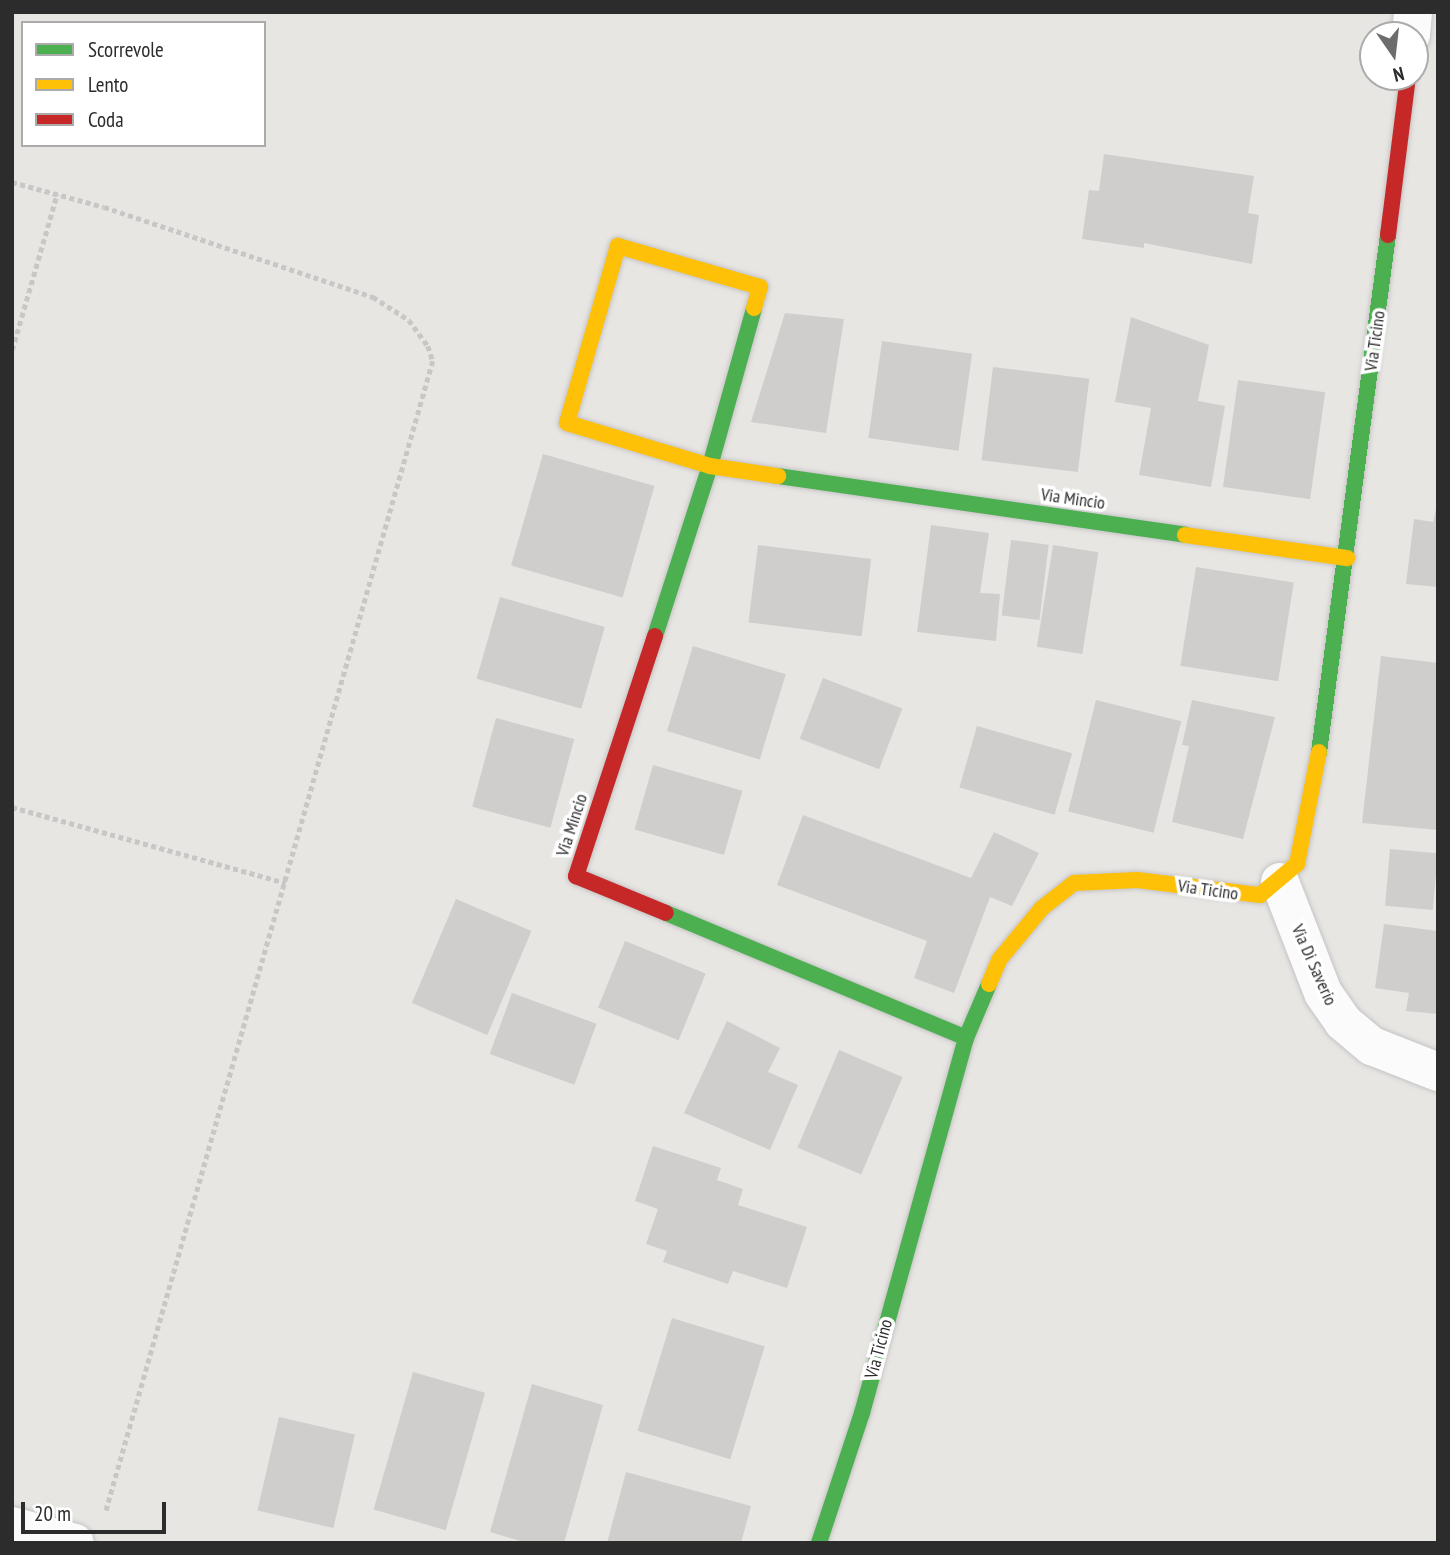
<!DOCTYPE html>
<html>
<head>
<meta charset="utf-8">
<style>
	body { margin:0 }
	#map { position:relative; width:1450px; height:1555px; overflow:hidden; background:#e8e6e3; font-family:"PT Sans Narrow",sans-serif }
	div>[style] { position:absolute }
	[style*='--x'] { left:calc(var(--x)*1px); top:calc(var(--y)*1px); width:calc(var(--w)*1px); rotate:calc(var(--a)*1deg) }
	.building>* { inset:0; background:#d0cecc; transform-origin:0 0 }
	.path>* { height:4.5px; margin-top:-2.25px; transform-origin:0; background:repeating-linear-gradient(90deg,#c7c7c6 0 5px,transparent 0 8.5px) }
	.roads { filter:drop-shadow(0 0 2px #c5c4c5) drop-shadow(0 0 2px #c5c4c5) }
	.street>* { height:38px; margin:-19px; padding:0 19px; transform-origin:19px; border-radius:19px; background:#fcfbfb }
	.fast>* { height:16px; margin:-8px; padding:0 8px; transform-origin:8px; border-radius:8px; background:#4caf50 }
	.slow>* { height:16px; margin:-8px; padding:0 8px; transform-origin:8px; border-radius:8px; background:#ffc107 }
	.jam>* { height:16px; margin:-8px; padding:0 8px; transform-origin:8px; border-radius:8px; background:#c62828 }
	span { translate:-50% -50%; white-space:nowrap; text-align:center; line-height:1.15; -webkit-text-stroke:7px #fff; paint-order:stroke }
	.street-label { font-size:18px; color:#2c2c2c }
	.frame { position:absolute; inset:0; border:14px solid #2c2c2c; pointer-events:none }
	.legend { position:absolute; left:21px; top:21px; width:245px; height:126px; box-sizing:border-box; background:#fff; border:2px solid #ababab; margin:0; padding:9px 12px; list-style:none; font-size:21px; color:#2c2c2c }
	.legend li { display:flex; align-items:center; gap:14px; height:35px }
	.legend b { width:35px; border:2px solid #ababab }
	.north { position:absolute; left:1359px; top:21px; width:70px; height:70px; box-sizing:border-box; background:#fff; border:2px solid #ababab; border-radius:50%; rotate:166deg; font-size:19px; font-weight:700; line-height:28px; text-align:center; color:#2c2c2c }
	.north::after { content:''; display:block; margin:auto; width:24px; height:32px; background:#6e6d6c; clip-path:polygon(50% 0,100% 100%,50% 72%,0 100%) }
	.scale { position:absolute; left:21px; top:1502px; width:145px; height:32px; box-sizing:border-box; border:4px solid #2c2c2c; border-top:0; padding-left:9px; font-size:21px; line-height:24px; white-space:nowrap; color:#2c2c2c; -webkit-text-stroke:5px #fff; paint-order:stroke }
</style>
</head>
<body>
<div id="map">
	<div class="building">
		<i style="clip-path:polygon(1104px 154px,1254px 176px,1248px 213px,1259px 215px,1252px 264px,1144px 243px,1144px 248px,1082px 239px,1089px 190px,1099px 191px)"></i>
		<i style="clip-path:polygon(785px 313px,844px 319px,826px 433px,751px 422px)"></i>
		<i style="clip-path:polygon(1131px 317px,1209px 345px,1198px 401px,1225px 406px,1211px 487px,1139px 475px,1151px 408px,1115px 402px)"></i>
		<i style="left:882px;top:341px;width:91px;height:98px;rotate:8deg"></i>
		<i style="left:993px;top:367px;width:97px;height:94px;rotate:7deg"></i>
		<i style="left:1238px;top:380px;width:88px;height:108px;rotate:8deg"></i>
		<i style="left:543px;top:454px;width:116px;height:116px;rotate:16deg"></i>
		<i style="clip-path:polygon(1438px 500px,1438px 587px,1406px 584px,1414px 519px,1433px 522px)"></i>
		<i style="clip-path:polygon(931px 525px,989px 533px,980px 593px,1000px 594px,996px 641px,917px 632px)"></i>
		<i style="left:1011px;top:540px;width:38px;height:76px;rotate:7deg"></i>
		<i style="left:758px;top:545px;width:114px;height:78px;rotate:7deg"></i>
		<i style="left:1053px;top:545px;width:46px;height:103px;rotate:9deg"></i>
		<i style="left:1196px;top:567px;width:99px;height:100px;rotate:9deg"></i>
		<i style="left:500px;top:597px;width:109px;height:85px;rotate:16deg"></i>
		<i style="left:693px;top:646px;width:97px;height:89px;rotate:17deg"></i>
		<i style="clip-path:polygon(1381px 656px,1438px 663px,1438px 830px,1362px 823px)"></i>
		<i style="left:823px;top:678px;width:85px;height:65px;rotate:21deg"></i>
		<i style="left:1096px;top:700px;width:88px;height:115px;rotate:14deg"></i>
		<i style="clip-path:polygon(1192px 700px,1275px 717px,1243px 839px,1172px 822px,1189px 746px,1182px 745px)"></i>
		<i style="left:496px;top:718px;width:81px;height:92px;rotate:15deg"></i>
		<i style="left:977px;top:726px;width:99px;height:64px;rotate:16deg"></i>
		<i style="left:653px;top:765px;width:93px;height:67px;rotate:16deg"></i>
		<i style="clip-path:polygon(803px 815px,971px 878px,994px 832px,1039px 853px,1012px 906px,990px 897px,954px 993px,914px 978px,927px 941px,777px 885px)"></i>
		<i style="left:1390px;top:849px;width:48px;height:57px;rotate:5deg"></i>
		<i style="left:456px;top:899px;width:82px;height:113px;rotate:23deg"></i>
		<i style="clip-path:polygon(1384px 924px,1438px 931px,1438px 1014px,1406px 1011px,1409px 993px,1375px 988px)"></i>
		<i style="left:625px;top:941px;width:87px;height:72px;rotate:22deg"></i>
		<i style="left:512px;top:993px;width:90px;height:65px;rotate:20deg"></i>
		<i style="clip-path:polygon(727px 1021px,780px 1048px,768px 1072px,798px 1085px,770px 1150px,684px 1113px)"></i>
		<i style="left:839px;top:1050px;width:69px;height:106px;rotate:23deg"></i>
		<i style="clip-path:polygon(653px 1146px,721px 1168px,717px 1180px,743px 1189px,738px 1205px,807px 1227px,787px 1288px,733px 1271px,728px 1284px,663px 1262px,667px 1251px,646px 1244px,658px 1209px,635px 1201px)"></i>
		<i style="left:672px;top:1318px;width:97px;height:118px;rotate:17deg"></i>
		<i style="left:413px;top:1372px;width:75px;height:143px;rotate:16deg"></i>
		<i style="clip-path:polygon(532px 1384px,603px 1405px,564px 1543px,527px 1543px,490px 1532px)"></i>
		<i style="left:279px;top:1417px;width:78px;height:96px;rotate:13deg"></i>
		<i style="clip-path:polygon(626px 1472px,751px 1506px,741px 1543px,607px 1543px)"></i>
	</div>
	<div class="path">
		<i style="--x:12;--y:182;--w:95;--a:15.2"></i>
		<i style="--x:104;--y:207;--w:284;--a:18.5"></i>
		<i style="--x:373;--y:297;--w:43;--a:32.6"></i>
		<i style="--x:409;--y:320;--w:32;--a:54"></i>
		<i style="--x:428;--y:346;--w:16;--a:72"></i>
		<i style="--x:433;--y:361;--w:1196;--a:105.87"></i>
		<i style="--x:12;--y:350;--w:162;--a:-73.9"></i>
		<i style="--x:12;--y:807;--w:284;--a:15.5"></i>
	</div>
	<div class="roads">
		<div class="street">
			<i style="--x:1411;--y:35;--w:23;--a:-85"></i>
			<i style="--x:1280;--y:882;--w:119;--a:68.8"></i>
			<i style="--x:1323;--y:993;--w:35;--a:55"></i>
			<i style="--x:1343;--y:1022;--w:38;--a:40"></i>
			<i style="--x:1372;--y:1046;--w:71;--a:21.5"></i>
			<i style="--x:12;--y:1526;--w:65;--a:15.1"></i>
		</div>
		<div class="fast">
			<i style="--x:778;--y:476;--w:411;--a:8.2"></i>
			<i style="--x:655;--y:636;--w:179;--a:-72.1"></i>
			<i style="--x:710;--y:466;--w:164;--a:-74.4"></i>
			<i style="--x:1319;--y:752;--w:522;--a:-82.4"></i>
			<i style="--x:666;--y:913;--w:325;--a:22.6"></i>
			<i style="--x:819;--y:1543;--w:137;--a:-71.7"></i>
			<i style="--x:862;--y:1413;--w:389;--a:-74.5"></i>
			<i style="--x:966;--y:1038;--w:59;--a:-66.9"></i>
		</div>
		<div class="slow">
			<i style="--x:754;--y:308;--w:22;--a:-74"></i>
			<i style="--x:760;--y:287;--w:148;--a:-163.9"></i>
			<i style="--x:618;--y:246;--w:184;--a:106.1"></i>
			<i style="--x:567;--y:423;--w:149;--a:16.7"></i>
			<i style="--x:710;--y:466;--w:69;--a:8.4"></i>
			<i style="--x:1185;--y:535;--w:164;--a:8.1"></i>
			<i style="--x:989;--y:984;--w:26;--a:-67"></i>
			<i style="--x:999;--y:960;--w:67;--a:-50.4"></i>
			<i style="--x:1042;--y:908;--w:41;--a:-38"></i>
			<i style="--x:1074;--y:883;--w:63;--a:-2.7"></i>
			<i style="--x:1137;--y:880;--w:124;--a:7"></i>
			<i style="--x:1260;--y:895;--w:48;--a:-40"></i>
			<i style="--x:1297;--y:864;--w:114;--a:-78.9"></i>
		</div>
		<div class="jam">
			<i style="--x:1388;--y:235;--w:159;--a:-82.8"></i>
			<i style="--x:655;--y:636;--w:253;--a:108.2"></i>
			<i style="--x:576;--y:876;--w:97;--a:22.3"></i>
		</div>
	</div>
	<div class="street-label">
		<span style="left:1375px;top:341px;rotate:-82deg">Via Ticino</span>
		<span style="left:1073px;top:499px;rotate:8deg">Via Mincio</span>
		<span style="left:572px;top:825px;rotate:-72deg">Via Mincio</span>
		<span style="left:1208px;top:890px;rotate:8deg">Via Ticino</span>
		<span style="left:1314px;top:965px;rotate:66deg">Via Di Saverio</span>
		<span style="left:879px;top:1349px;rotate:-75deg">Via Ticino</span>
	</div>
	<div class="frame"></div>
	<ul class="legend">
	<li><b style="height:9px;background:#4caf50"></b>Scorrevole</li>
	<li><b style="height:9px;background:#ffc107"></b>Lento</li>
	<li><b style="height:9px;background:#c62828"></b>Coda</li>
	</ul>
	<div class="north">N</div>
	<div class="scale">20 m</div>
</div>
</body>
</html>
